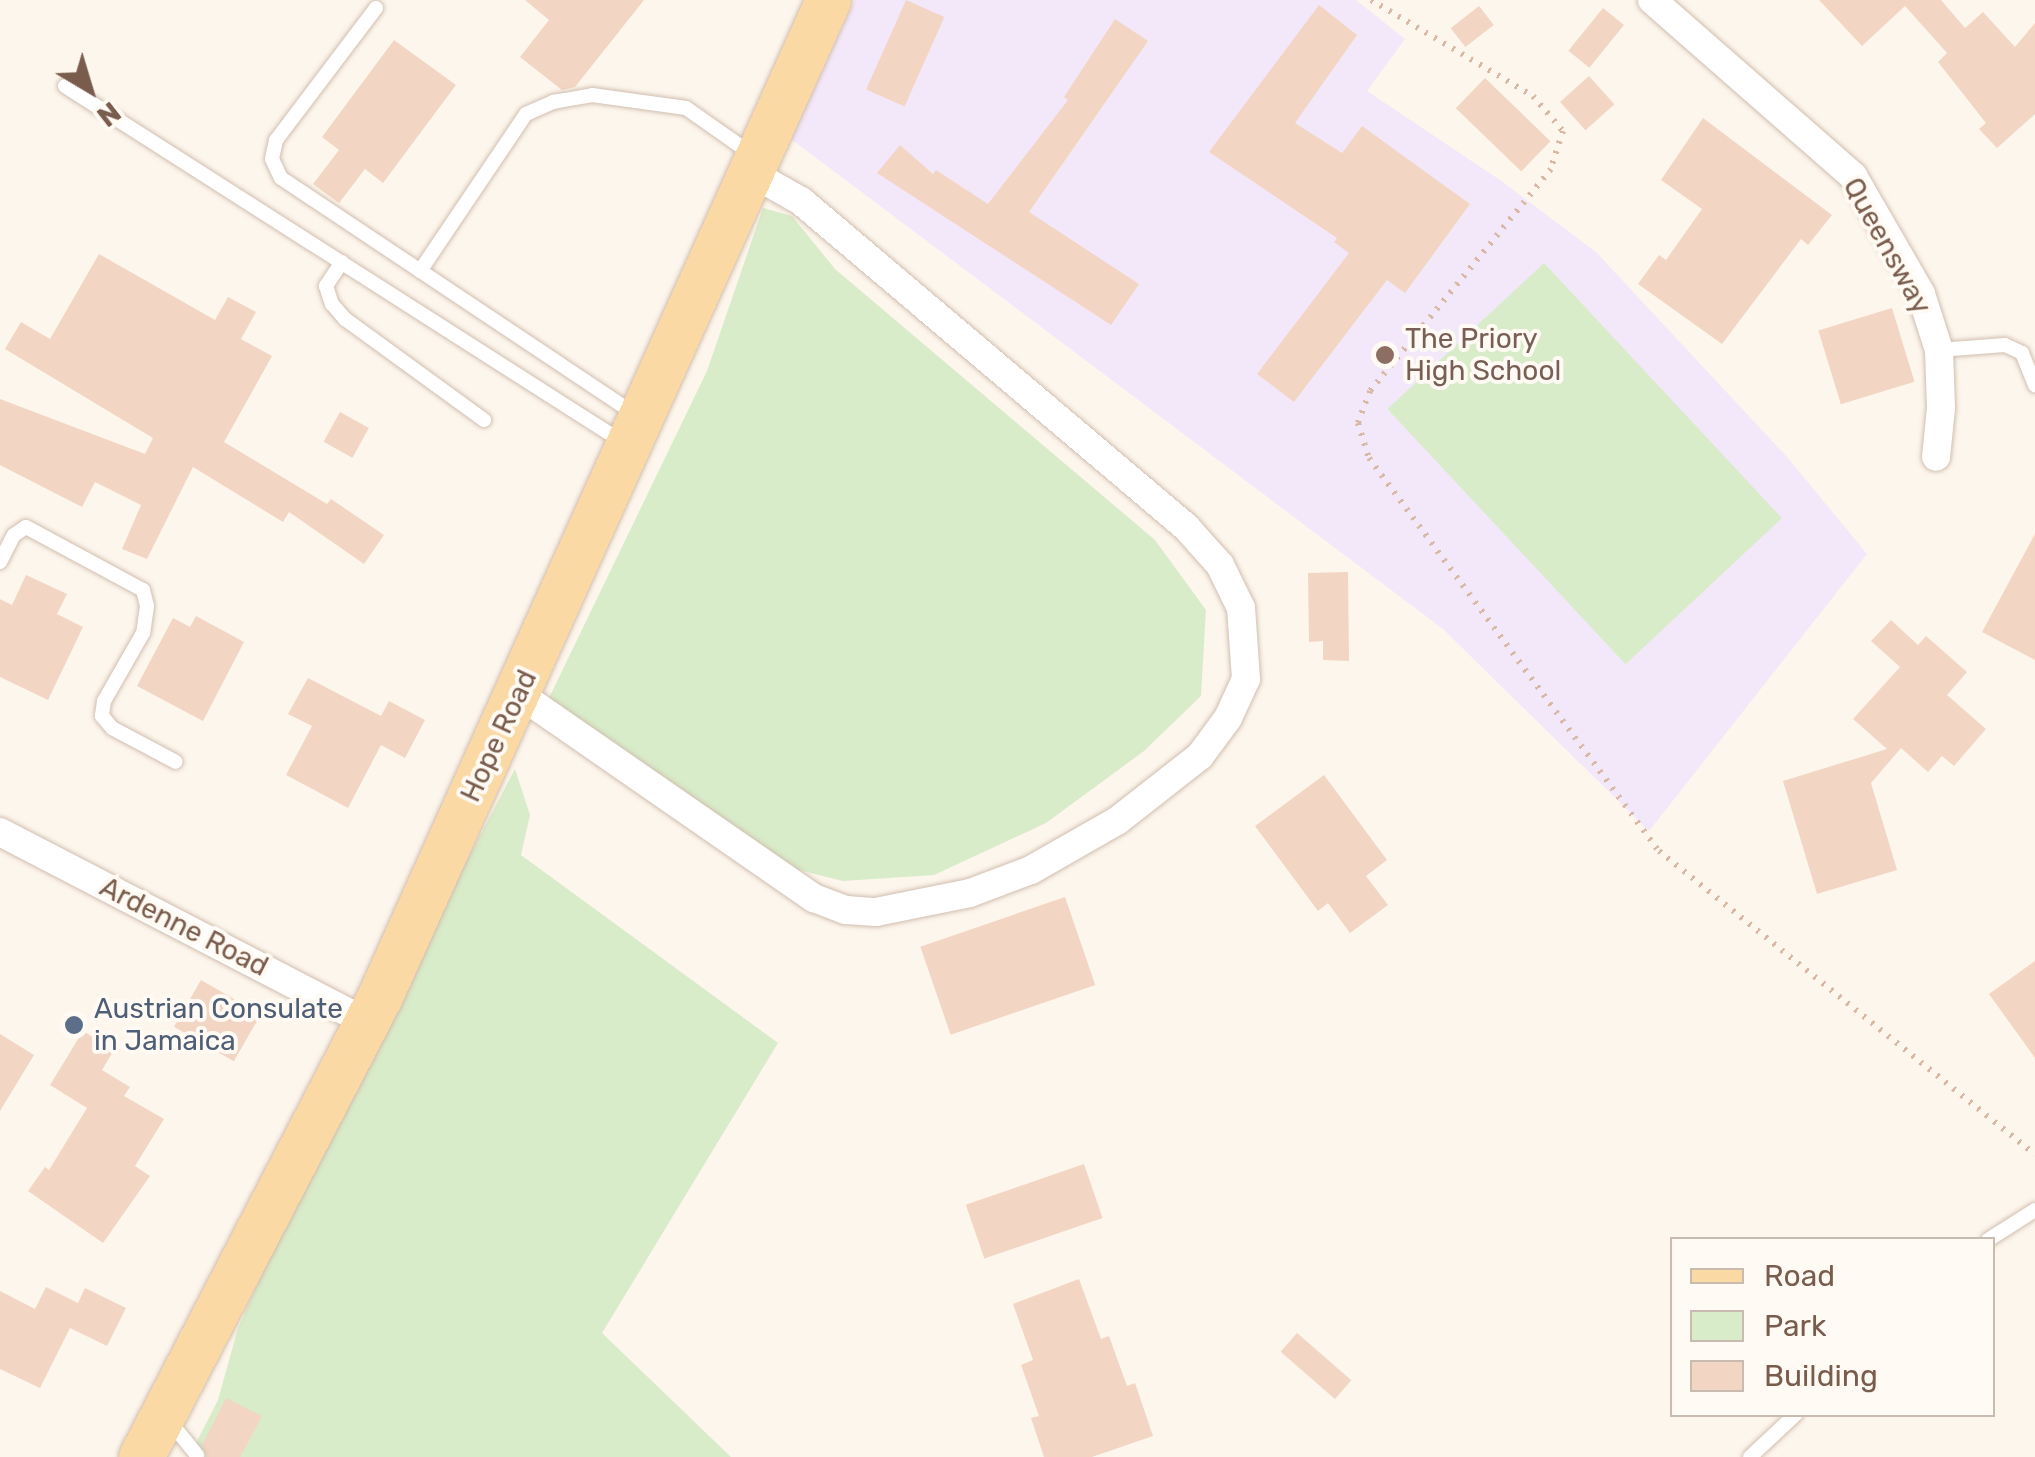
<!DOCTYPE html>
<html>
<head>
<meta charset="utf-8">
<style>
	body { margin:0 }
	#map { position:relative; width:2035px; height:1457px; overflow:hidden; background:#fdf6ec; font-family:Rubik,sans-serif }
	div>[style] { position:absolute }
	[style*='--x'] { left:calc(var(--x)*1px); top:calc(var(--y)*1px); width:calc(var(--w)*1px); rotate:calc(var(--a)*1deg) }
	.education>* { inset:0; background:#f3e8fa }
	.green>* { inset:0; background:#d8ecc9; transform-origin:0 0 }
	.building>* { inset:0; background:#f3d5c3; transform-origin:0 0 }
	.path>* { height:6px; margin-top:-3px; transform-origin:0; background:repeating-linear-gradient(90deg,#d9b8a5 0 2.5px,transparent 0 10.5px) }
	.roads { filter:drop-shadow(0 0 2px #d1beb0) drop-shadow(0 0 2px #d1beb0) }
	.lane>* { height:14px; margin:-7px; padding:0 7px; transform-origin:7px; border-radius:7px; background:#fff }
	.street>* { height:28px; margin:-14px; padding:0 14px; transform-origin:14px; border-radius:14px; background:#fff }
	.primary>* { height:45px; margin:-22.5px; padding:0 22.5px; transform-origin:22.5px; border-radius:22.5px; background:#fbd9a5 }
	.dots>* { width:28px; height:28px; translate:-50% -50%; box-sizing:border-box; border:5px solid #fffaf3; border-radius:50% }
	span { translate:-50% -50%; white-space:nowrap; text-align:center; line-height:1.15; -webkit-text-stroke:8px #fffaf3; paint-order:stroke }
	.street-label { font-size:28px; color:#7a5c4d }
	.education-label { font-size:28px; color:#785e54 }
	.left { translate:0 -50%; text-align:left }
	.service-label { font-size:28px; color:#4e5e75 }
	.legend { position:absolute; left:1670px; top:1237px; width:325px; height:180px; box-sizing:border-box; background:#fffaf3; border:2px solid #cabbb1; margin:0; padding:12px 18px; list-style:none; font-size:30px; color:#7a5c4d }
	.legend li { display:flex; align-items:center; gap:20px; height:50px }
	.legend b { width:50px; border:2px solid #cabbb1 }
	.north { position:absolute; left:40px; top:40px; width:100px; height:100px; -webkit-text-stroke:8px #fffaf3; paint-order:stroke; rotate:142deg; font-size:28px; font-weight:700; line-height:40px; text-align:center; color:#7a5c4d }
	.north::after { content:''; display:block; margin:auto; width:35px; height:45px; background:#7a5c4d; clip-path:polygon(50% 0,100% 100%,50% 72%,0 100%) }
</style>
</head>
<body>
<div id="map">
	<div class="education">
		<i style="clip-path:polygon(855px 0,1356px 0,1405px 39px,1367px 91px,1500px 180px,1596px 252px,1788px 458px,1867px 554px,1649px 831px,1443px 629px,791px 139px)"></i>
	</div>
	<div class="green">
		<i style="clip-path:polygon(763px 208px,792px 216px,835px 269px,1155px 540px,1206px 610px,1201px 696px,1144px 751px,1046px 823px,934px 875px,843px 881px,787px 867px,548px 700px,707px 371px)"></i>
		<i style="left:1544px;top:263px;width:349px;height:214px;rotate:47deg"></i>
		<i style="clip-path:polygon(515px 769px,530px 815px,521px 855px,778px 1043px,602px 1333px,731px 1457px,189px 1457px,218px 1400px,238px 1328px,327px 1126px)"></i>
	</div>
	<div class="building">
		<i style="clip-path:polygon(525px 0,644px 0,575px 87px,562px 90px,520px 57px,549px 20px)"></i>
		<i style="left:906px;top:0;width:42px;height:98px;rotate:24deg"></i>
		<i style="clip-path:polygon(1819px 0,1941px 0,1965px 28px,1983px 12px,2015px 47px,2035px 23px,2035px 114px,1997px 148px,1979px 129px,1986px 123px,1938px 62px,1947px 53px,1905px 6px,1862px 46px)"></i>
		<i style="clip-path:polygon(1319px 5px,1357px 35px,1295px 123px,1342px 153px,1362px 126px,1470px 204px,1405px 293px,1387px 280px,1294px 402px,1257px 374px,1349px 253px,1334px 242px,1337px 238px,1209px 152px)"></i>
		<i style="left:1479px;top:6px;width:24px;height:36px;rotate:52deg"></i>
		<i style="left:1603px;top:8px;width:27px;height:55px;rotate:39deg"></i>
		<i style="clip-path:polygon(1115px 19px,1148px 41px,1029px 212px,1139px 284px,1111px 325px,877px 173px,900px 145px,933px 174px,936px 170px,988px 204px,1068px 100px,1064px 97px)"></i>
		<i style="clip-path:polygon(394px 40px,456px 85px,383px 183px,365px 169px,339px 203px,313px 184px,339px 150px,322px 137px)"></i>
		<i style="left:1589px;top:76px;width:38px;height:39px;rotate:48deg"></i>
		<i style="left:1485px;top:78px;width:91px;height:42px;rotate:44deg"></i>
		<i style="clip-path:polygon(1703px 118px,1832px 215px,1808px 245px,1801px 239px,1722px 344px,1638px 284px,1659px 255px,1666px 260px,1702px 209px,1661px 180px)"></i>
		<i style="clip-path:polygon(99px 254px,215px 320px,228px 297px,256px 312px,241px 339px,272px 356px,224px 442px,327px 504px,331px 499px,384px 535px,364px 564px,289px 512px,283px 522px,193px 467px,147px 559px,122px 549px,141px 505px,95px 482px,82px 507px,0 465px,0 399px,145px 454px,153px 438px,5px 349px,21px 322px,50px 339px)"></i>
		<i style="left:1892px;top:308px;width:77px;height:77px;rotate:73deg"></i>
		<i style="left:340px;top:412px;width:33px;height:34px;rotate:29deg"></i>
		<i style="clip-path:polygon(2035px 534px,2035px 660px,1982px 632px)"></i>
		<i style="clip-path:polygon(1348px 572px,1349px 661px,1323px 660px,1323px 641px,1309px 642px,1308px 573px)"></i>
		<i style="clip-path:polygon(26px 575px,67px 594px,57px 614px,83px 627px,48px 700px,0 677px,0 599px,12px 605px)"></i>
		<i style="clip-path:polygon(196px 616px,244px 642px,203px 721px,137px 686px,173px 618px,190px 627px)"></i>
		<i style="clip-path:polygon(1891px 620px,1918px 645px,1926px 636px,1967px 672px,1947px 695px,1986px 729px,1954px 766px,1942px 756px,1928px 772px,1901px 748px,1871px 783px,1897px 870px,1817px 894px,1783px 781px,1887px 749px,1853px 719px,1900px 667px,1871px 641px)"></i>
		<i style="clip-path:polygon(308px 678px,381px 716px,389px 701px,425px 720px,405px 758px,381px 745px,348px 808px,286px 775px,312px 726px,288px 714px)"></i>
		<i style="clip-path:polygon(1324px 775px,1387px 860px,1366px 876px,1388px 905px,1350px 933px,1328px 903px,1318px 911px,1255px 826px)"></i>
		<i style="left:1065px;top:897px;width:93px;height:153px;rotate:71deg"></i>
		<i style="clip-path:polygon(2035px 961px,2035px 1058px,1989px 994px)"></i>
		<i style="left:201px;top:980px;width:69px;height:54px;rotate:30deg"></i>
		<i style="clip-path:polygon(83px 1031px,114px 1050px,102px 1070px,130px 1087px,124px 1096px,164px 1119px,135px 1166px,150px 1176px,103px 1243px,28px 1191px,45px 1167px,49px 1170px,87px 1108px,50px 1085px)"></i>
		<i style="clip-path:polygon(0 1034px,34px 1055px,0 1111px)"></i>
		<i style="left:1084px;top:1164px;width:57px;height:125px;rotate:71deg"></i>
		<i style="clip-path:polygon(1079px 1279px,1101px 1339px,1109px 1336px,1127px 1386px,1135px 1383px,1153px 1436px,1092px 1457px,1044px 1457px,1031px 1418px,1039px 1416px,1021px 1365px,1033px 1360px,1013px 1304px)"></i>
		<i style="clip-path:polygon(46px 1287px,78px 1303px,85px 1288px,126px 1308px,107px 1346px,70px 1328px,40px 1388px,0 1369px,0 1291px,35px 1309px)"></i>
		<i style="left:1297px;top:1333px;width:72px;height:25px;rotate:41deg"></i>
		<i style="clip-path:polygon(226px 1398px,262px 1416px,240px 1457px,207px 1457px,202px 1445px)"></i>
	</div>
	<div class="path">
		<i style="--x:1371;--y:0;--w:188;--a:30.7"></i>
		<i style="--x:1533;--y:96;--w:46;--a:49.4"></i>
		<i style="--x:1563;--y:131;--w:40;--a:108"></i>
		<i style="--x:1551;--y:169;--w:286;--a:129.2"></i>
		<i style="--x:1370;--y:391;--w:34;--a:111"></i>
		<i style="--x:1358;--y:423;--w:37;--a:73"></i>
		<i style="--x:1369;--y:458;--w:488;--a:53.6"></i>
		<i style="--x:1659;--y:851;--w:483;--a:38.9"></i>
	</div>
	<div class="roads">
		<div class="lane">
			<i style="--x:376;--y:8;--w:166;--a:127.1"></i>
			<i style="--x:276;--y:140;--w:19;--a:102"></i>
			<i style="--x:272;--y:159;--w:21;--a:65"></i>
			<i style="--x:281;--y:178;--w:423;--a:33.7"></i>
			<i style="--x:65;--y:86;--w:660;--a:32.56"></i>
			<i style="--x:342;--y:262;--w:29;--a:124"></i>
			<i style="--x:326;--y:286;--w:19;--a:72"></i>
			<i style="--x:332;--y:304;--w:20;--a:49"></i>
			<i style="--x:345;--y:319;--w:172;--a:36"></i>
			<i style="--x:420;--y:271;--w:189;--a:-56"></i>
			<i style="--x:526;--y:114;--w:30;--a:-24"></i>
			<i style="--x:553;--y:102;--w:40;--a:-10"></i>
			<i style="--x:592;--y:95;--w:95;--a:7.9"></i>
			<i style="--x:686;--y:108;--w:78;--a:35.1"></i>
			<i style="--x:1939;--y:350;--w:66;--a:-4.3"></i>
			<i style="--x:2005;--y:345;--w:19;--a:25"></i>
			<i style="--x:2022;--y:353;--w:35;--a:68"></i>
			<i style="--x:0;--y:562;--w:30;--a:-63"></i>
			<i style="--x:14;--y:535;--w:14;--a:-34"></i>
			<i style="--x:26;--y:527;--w:133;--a:28.3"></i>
			<i style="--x:143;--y:590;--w:16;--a:76"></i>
			<i style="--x:147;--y:606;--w:27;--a:98"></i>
			<i style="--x:143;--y:633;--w:78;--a:119.8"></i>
			<i style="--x:104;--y:701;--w:15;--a:98"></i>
			<i style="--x:102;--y:716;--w:16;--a:50"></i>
			<i style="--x:112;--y:728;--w:72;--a:28"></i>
			<i style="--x:1988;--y:1240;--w:56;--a:-32.6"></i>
			<i style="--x:167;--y:1418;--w:48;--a:51"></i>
			<i style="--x:1750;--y:1457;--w:63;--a:-43.1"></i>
		</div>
		<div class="street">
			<i style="--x:1652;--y:0;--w:267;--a:41.2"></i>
			<i style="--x:1853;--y:176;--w:136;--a:60"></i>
			<i style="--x:1921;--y:294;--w:59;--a:72.2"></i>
			<i style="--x:1939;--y:350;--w:58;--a:88"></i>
			<i style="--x:1941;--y:408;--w:49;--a:95.8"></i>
			<i style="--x:519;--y:694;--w:359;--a:34.7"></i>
			<i style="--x:814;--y:898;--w:34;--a:21"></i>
			<i style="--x:846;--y:910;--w:30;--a:4"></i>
			<i style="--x:876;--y:912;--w:96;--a:-11.4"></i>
			<i style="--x:970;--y:893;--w:65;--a:-20.7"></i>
			<i style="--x:1031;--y:870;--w:99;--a:-29.7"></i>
			<i style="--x:1117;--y:821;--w:105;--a:-38.1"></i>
			<i style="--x:1200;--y:756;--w:47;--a:-53.6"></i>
			<i style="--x:1228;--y:718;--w:43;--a:-65.2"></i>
			<i style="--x:1246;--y:679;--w:71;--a:-94"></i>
			<i style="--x:1241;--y:608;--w:48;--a:-116"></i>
			<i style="--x:1220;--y:565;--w:51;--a:-131.8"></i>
			<i style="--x:1186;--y:527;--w:504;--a:-139.74"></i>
			<i style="--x:801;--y:201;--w:55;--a:-150.6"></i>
			<i style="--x:0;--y:832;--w:413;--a:27.4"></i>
		</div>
		<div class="primary">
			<i style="--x:141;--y:1457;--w:519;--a:-62.6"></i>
			<i style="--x:380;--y:996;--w:1092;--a:-65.78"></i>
		</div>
	</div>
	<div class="dots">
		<i style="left:1385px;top:355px;background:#8d6e63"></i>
		<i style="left:74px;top:1025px;background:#5c6f8a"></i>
	</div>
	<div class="street-label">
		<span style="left:1887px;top:246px;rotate:61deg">Queensway</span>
		<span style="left:499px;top:736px;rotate:-65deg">Hope Road</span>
		<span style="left:184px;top:927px;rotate:27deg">Ardenne Road</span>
	</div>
	<div class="education-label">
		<span class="left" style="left:1405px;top:355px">The Priory<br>High School</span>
	</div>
	<div class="service-label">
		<span class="left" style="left:94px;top:1025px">Austrian Consulate<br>in Jamaica</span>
	</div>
	<ul class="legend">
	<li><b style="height:12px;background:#fbd9a5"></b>Road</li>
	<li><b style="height:28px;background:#d8ecc9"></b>Park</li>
	<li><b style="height:28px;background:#f3d5c3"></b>Building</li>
	</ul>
	<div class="north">N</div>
</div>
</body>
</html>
